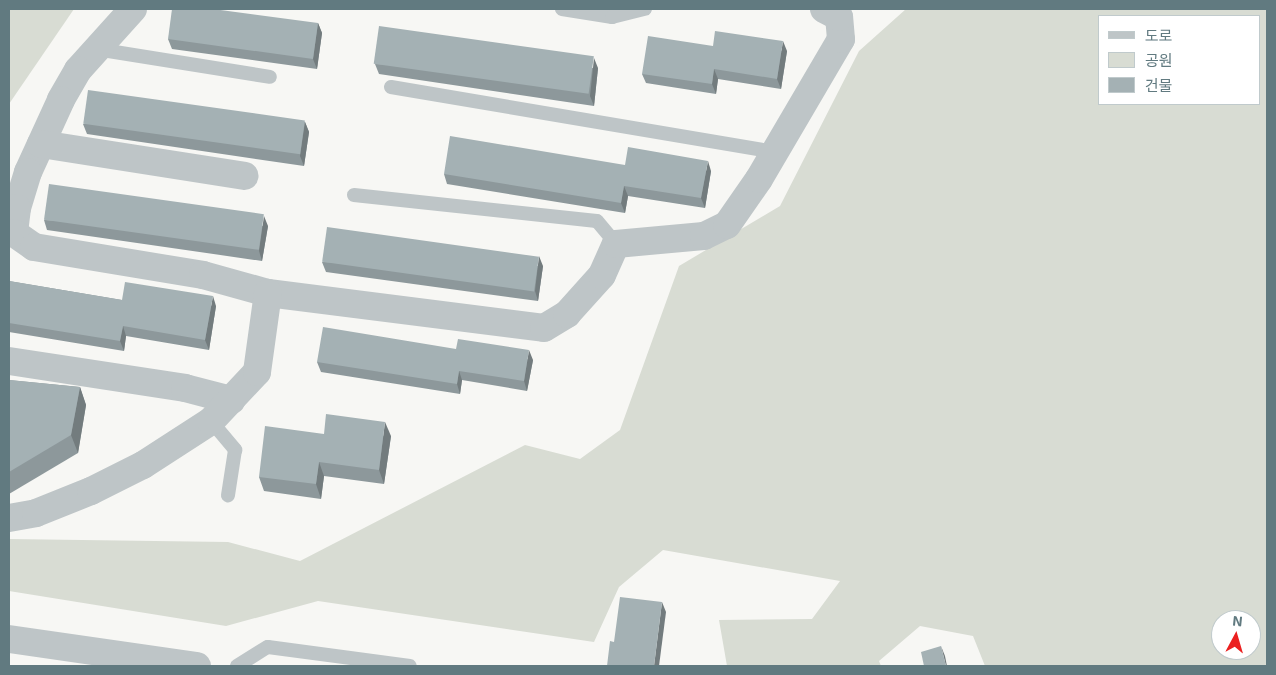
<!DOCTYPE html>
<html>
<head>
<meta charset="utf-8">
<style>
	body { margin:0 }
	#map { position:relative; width:1276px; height:675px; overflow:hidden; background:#f7f7f4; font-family:"Exo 2","Noto Sans KR",sans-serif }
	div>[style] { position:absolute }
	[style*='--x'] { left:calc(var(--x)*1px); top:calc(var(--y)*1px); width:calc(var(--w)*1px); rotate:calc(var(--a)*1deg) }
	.green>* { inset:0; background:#d8dcd3 }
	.service>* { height:14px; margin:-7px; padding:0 7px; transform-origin:7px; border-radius:7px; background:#bec5c7 }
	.minor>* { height:28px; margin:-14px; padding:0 14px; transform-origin:14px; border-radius:14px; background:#bec5c7 }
	.tertiary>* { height:28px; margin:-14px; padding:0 14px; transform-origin:14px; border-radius:14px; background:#bec5c7 }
	.wall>* { inset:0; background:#8d989b }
	.shaded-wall>* { inset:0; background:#737c7e }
	.building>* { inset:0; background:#a4b1b4; transform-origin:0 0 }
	span { translate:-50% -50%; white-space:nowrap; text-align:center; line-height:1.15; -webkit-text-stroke:5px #fff; paint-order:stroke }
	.frame { position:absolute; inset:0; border:10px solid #617a80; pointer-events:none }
	.legend { position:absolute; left:1098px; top:15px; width:162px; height:90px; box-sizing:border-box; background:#fff; border:1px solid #c0cacc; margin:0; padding:6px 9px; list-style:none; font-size:15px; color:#617a80 }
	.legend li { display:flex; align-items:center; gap:10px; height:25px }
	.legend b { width:25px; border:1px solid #c0cacc }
	.north { position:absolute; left:1211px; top:610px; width:50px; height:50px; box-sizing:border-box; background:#fff; border:1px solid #c0cacc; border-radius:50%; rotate:6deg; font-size:14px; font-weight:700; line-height:20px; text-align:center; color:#617a80 }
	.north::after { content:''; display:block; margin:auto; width:18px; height:22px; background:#eb2020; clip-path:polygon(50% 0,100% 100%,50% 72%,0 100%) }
</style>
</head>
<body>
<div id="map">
	<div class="green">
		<i style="clip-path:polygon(9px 9px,74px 9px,9px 104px)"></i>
		<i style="clip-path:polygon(evenodd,906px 9px,1267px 9px,1267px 666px,985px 666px,973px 636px,920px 626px,879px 661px,881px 666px,727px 666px,719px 620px,812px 619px,840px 581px,663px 550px,619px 587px,594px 642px,318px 601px,226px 626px,9px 591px,9px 539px,228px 542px,300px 561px,525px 445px,580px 459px,620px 430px,679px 266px,780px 206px,859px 51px,906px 9px,1100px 16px,1260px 16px,1260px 104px,1100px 104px,1100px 16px,906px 9px,1221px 620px,1251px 620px,1251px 650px,1221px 650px,1221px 620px)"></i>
	</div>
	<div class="service">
		<i style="--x:562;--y:9;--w:51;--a:9.1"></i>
		<i style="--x:612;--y:17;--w:34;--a:-14"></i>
		<i style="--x:96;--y:49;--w:176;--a:9.1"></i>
		<i style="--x:391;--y:87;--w:389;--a:9.6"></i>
		<i style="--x:354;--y:195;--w:244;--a:6.1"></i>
		<i style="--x:597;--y:221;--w:30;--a:50"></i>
		<i style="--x:211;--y:421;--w:38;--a:50"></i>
		<i style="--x:235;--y:450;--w:46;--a:98.8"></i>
		<i style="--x:237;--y:666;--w:36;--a:-32"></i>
		<i style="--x:268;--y:647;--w:143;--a:7.6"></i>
	</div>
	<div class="minor">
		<i style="--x:133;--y:9;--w:82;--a:132"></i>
		<i style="--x:78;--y:70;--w:34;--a:120"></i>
		<i style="--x:61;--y:100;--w:79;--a:114.6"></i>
		<i style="--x:28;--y:172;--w:38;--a:107"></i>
		<i style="--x:17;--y:208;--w:25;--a:97"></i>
		<i style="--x:14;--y:233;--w:24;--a:35"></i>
		<i style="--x:34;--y:247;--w:171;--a:9.4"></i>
		<i style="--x:203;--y:275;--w:67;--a:15.5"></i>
		<i style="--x:268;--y:293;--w:278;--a:7.2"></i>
		<i style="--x:544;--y:328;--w:27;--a:-31"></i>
		<i style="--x:567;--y:314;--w:52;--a:-48.1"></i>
		<i style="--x:602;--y:275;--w:34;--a:-66"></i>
		<i style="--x:616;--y:244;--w:88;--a:-5.2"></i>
		<i style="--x:704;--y:236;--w:25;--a:-26"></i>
		<i style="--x:727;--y:225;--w:56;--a:-55.2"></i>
		<i style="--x:759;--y:179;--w:162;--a:-59.6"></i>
		<i style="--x:841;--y:39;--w:22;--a:-95"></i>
		<i style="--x:839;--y:17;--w:17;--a:-152"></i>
		<i style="--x:41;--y:144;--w:206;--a:8.9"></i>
		<i style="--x:9;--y:361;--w:178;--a:8.7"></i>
		<i style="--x:185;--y:388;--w:48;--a:14.6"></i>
		<i style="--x:9;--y:518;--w:27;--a:-10"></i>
		<i style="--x:36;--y:513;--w:59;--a:-21.8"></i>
		<i style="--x:91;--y:491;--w:58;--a:-26.6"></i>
		<i style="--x:143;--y:465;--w:81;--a:-32.9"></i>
		<i style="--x:211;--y:421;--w:67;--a:-46.8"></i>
		<i style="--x:257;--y:372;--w:80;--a:-82.1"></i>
	</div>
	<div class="tertiary">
		<i style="--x:9;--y:639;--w:190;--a:8.2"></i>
	</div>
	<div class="wall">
		<i style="clip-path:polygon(318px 23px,322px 33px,317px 69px,172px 49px,168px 39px)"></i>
		<i style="clip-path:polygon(713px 46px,787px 51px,781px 89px,718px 79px,716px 94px,646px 83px,642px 74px)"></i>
		<i style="clip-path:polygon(375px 64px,598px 68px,594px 106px,379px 74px)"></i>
		<i style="clip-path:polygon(305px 122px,309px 132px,304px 166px,87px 134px,83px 124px)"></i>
		<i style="clip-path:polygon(625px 165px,711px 171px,705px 208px,628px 196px,625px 213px,447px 184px,444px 174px)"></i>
		<i style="clip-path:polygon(44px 220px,268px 226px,262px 261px,47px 230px)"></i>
		<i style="clip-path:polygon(322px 262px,543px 266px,538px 301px,326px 272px)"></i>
		<i style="clip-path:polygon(9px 281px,122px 300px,216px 306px,209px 350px,126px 336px,124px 351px,9px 332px)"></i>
		<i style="clip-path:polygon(456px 349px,533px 360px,527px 391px,462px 380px,460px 394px,321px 372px,317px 362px)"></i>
		<i style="clip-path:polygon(9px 380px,80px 387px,86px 405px,78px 453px,9px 494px)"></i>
		<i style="clip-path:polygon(324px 434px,391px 436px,384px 484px,324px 476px,321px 499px,264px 491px,259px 477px)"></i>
	</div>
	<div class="shaded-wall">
		<i style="clip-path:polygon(318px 23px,322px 33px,317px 69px,313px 59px)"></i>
		<i style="clip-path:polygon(783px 41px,787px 51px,781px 89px,777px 79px)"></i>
		<i style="clip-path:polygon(594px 58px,598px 68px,594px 106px,590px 96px)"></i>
		<i style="clip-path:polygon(714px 69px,718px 79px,716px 94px,712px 84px)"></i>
		<i style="clip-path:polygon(305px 122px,309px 132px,304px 166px,300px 156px)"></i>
		<i style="clip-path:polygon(708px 161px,711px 171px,705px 208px,701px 198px)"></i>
		<i style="clip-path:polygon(624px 186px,628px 196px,625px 213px,621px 203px)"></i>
		<i style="clip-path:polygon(264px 216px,268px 226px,262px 261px,259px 251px)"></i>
		<i style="clip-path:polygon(539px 256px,543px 266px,538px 301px,535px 291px)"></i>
		<i style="clip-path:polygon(213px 296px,216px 306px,209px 350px,205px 340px)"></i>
		<i style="clip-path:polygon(123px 326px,126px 336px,124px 351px,120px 341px)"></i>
		<i style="clip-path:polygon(529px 350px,533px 360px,527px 391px,524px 381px)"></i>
		<i style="clip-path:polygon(459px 371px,462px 380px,460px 394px,457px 384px)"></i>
		<i style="clip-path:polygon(80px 387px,86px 405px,78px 453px,71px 435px)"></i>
		<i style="clip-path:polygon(385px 422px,391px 436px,384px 484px,379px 470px)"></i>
		<i style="clip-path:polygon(319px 462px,324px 476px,321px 499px,316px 484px)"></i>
		<i style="clip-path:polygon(662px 602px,666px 612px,659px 666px,654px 666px)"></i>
		<i style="clip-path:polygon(941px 646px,945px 656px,947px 666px,946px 666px)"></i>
	</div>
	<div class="building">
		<i style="clip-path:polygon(172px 9px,213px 9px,318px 23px,313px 59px,168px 39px)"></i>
		<i style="left:379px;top:26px;width:217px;height:38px;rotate:8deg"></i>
		<i style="clip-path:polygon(715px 31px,783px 41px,777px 79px,714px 69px,712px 84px,642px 74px,648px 36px,713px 46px)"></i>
		<i style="left:88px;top:90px;width:219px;height:34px;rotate:8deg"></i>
		<i style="clip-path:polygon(450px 136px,625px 165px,628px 147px,708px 161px,701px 198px,624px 186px,621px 203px,444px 174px)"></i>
		<i style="left:49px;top:184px;width:217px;height:36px;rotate:8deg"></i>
		<i style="left:327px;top:227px;width:214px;height:35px;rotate:8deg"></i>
		<i style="clip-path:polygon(9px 281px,122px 300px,125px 282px,213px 296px,205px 340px,123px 326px,120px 341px,9px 323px)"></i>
		<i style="clip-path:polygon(323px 327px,456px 349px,458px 339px,529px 350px,524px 381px,459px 371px,457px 384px,317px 362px)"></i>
		<i style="clip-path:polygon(9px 380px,80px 387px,71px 435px,9px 472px)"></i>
		<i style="clip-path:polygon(326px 414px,385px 422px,379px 470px,319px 462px,316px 484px,259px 477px,265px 426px,324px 434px)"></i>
		<i style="clip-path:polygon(620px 597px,662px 602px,654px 666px,607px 666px,610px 641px,614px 642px)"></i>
		<i style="clip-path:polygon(941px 646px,946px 666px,924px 666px,921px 652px)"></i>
	</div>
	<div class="frame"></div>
	<ul class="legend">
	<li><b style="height:6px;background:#bec5c7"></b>도로</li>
	<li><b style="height:14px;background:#d8dcd3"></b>공원</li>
	<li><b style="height:14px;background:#a4b1b4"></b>건물</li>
	</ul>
	<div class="north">N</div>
</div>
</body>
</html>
